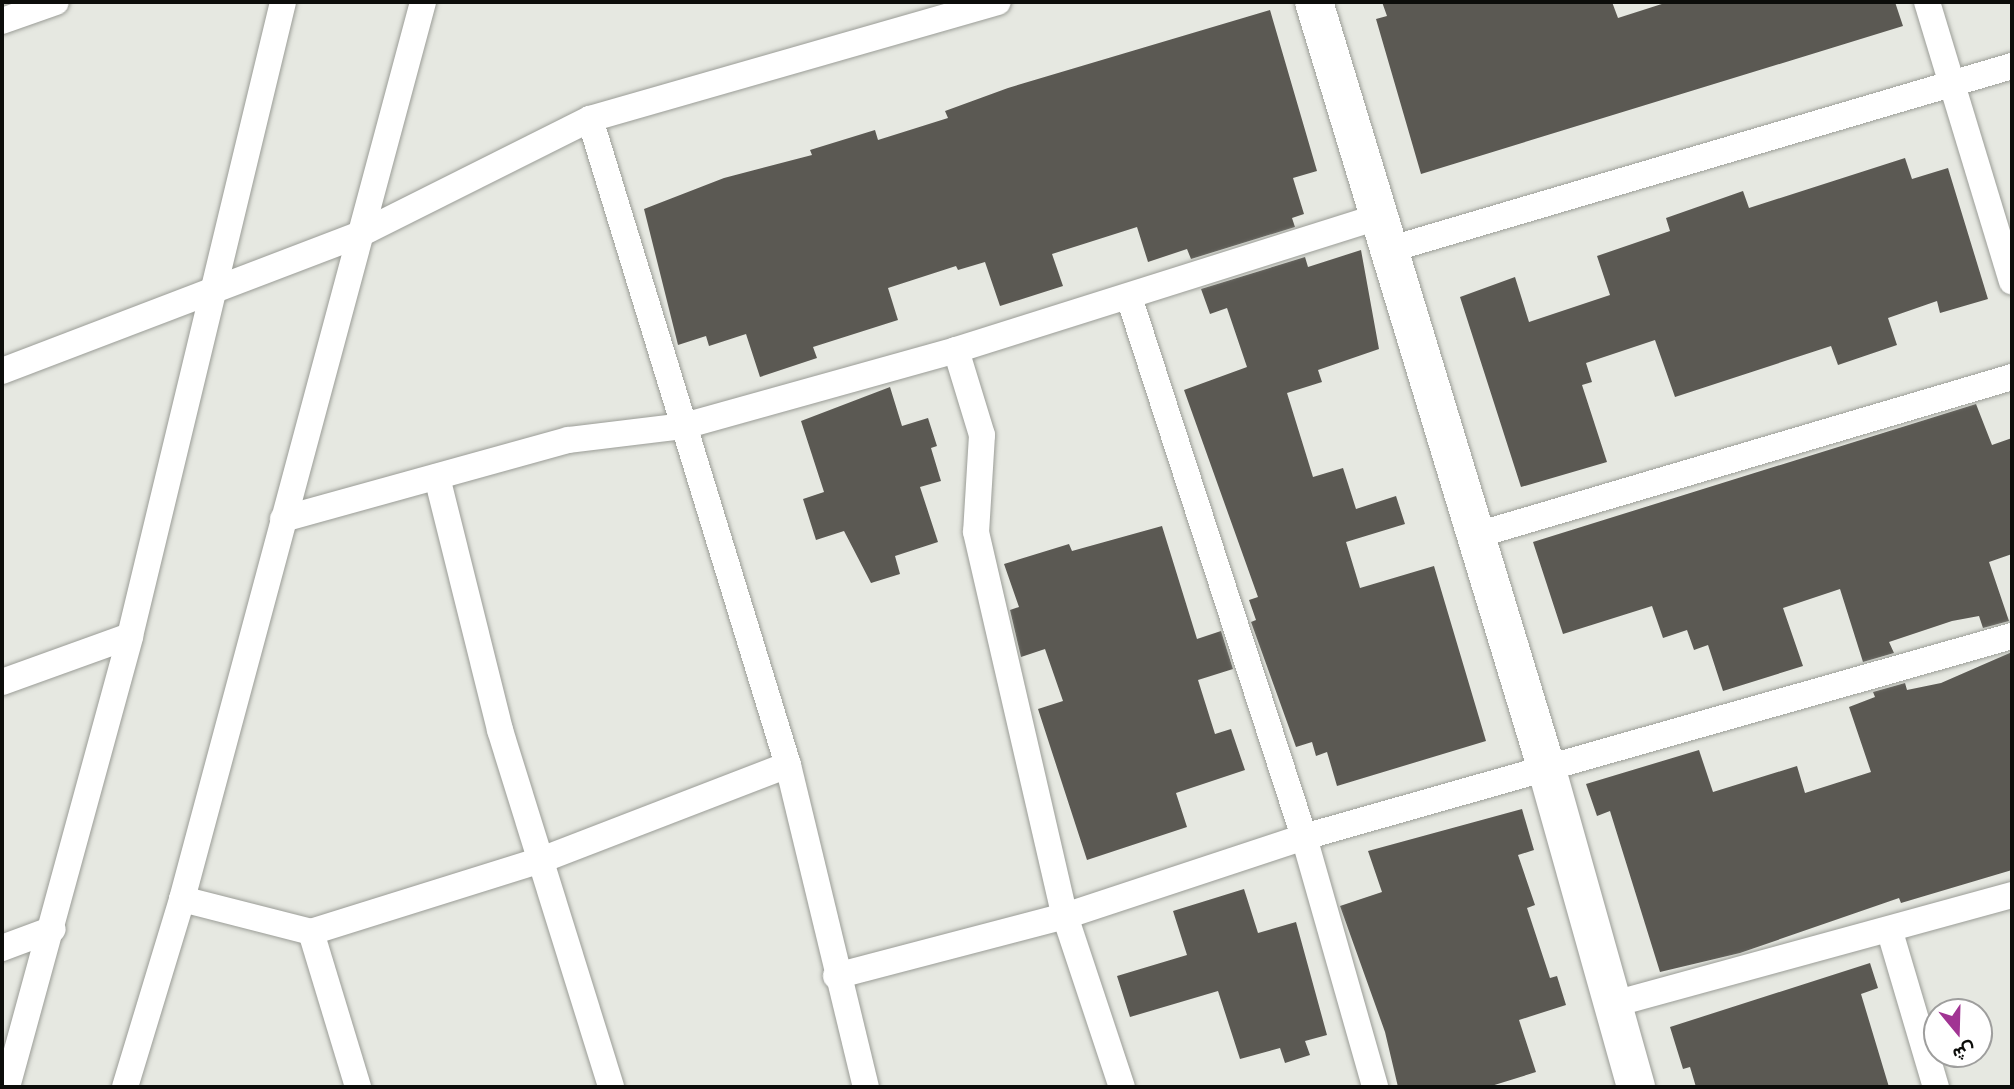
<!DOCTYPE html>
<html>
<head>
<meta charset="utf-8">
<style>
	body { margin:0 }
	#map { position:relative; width:2014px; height:1089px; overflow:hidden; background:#e6e8e1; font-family:"Sofia Sans Condensed",Vazirmatn,sans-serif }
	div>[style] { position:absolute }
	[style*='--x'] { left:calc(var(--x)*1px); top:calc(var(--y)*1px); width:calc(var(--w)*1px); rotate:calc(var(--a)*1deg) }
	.building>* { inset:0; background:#5b5953 }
	.roads { filter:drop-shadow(0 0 2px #9b9d97) drop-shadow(0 0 2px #9b9d97) }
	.street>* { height:26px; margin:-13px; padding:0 13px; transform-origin:13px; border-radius:13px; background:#fff }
	.secondary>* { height:38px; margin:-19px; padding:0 19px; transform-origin:19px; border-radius:19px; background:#fff }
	span { translate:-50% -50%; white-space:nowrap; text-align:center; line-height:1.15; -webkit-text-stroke:7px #fff; paint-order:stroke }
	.frame { position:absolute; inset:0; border:4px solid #0c0d0a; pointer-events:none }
	.north { position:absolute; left:1923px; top:998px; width:70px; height:70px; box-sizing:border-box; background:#fff; border:2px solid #9e9e9d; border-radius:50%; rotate:161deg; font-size:19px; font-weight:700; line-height:28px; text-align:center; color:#0c0d0a }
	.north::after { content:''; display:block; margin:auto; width:24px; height:32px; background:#a13493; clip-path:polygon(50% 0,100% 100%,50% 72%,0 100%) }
</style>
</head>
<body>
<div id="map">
	<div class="building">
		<i style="clip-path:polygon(1382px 2px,1612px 2px,1618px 18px,1668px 2px,1895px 2px,1903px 26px,1421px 174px,1376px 19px,1387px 16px)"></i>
		<i style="clip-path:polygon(1270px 10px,1317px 171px,1293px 178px,1304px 214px,1292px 218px,1295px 227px,1191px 259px,1187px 249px,1148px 262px,1137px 227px,1052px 254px,1063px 286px,1000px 306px,985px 262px,958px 270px,956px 266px,888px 288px,898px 320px,813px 347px,817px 358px,760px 377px,746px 334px,709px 346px,706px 336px,678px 345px,644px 209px,724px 178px,812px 155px,810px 150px,875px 130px,878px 140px,948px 118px,945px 111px,1008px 88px)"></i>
		<i style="clip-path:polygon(1905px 158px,1912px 179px,1948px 168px,1988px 299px,1940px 313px,1937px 301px,1888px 318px,1897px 345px,1838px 365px,1831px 346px,1675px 397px,1655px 340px,1586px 363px,1592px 382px,1582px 385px,1607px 462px,1521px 487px,1460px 297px,1515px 277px,1529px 322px,1610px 295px,1597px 256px,1670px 231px,1666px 218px,1743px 191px,1749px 208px)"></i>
		<i style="clip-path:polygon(1361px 250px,1379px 349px,1318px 370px,1322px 382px,1287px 393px,1313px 477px,1343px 468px,1356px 509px,1396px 496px,1405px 524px,1346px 542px,1360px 588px,1434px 566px,1486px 741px,1337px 786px,1327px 752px,1316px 756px,1312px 742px,1296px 747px,1251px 622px,1256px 620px,1249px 600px,1258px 597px,1184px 390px,1247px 367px,1227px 308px,1210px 314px,1201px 289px,1305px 257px,1308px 267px)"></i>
		<i style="clip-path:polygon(890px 387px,902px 426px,928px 418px,937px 446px,931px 448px,941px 481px,920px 487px,938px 542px,895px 556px,900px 574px,871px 583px,844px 531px,816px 540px,803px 499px,824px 492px,801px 421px)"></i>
		<i style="clip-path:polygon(1976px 404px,1992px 445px,2012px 438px,2012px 554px,1989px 562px,2009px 621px,1983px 628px,1979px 616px,1952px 621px,1889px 642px,1894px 653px,1863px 662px,1840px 589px,1783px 608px,1803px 666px,1723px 691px,1708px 645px,1694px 650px,1687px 630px,1663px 638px,1652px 606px,1563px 634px,1533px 542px)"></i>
		<i style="clip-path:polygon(1162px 526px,1197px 639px,1221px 631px,1233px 669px,1198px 680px,1215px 734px,1231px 729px,1245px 770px,1176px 793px,1187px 827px,1087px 860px,1038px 709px,1063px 701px,1045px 649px,1021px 657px,1010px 610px,1019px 607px,1004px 564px,1069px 544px,1072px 551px)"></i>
		<i style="clip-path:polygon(2012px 652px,2012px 870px,1901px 903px,1899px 898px,1740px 953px,1660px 972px,1610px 811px,1597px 816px,1586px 784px,1699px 750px,1713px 792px,1797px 766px,1805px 793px,1871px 772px,1849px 707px,1875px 697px,1873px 692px,1905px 683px,1907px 690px,1941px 683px)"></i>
		<i style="clip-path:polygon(1522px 809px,1534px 850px,1518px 855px,1535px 905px,1527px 908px,1550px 978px,1557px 976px,1566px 1005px,1519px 1020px,1536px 1072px,1488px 1087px,1398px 1087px,1385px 1032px,1340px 906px,1382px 892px,1368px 851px)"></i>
		<i style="clip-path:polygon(1244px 889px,1258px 933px,1296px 922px,1327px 1035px,1305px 1041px,1310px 1055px,1285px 1063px,1280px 1048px,1240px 1059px,1218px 991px,1130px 1017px,1117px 976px,1187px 955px,1173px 911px)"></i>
		<i style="clip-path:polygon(1870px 963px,1878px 988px,1861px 994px,1889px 1087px,1696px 1087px,1690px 1067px,1683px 1069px,1670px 1027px)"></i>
	</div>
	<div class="roads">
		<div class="street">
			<i style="--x:1927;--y:2;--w:292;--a:73.1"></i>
			<i style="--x:2;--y:21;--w:57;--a:-19.4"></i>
			<i style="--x:590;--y:119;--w:676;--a:72.96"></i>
			<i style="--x:788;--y:765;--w:331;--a:76.4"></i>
			<i style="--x:1388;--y:250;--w:651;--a:-16.43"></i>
			<i style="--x:1129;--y:297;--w:568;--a:72.04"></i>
			<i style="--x:1304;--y:837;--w:260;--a:74.1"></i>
			<i style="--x:956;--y:350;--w:89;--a:73"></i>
			<i style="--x:982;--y:435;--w:97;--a:93.5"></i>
			<i style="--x:976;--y:532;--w:394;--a:77"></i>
			<i style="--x:1065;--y:916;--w:180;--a:71.6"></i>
			<i style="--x:2;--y:371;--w:383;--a:-20.9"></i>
			<i style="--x:360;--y:234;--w:257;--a:-26.6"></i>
			<i style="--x:590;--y:119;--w:424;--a:-16"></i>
			<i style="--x:437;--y:477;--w:261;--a:76"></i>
			<i style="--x:500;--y:730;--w:374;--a:72.7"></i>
			<i style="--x:283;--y:519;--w:296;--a:-15.5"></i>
			<i style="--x:568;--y:440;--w:117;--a:-6.9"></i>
			<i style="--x:684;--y:426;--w:282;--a:-15.6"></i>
			<i style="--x:956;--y:350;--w:442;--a:-17.5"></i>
			<i style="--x:1477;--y:535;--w:558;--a:-16.45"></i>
			<i style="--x:2;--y:682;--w:136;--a:-19.8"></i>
			<i style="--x:182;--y:899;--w:133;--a:14.3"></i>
			<i style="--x:311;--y:932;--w:244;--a:-17.4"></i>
			<i style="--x:544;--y:859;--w:261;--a:-21.1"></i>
			<i style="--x:311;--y:932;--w:162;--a:73.1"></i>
			<i style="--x:1890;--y:932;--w:162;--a:73.5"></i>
			<i style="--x:2;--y:948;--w:54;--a:-20.4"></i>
			<i style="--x:836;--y:976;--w:237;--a:-14.7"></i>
			<i style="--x:1065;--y:916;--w:252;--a:-18.3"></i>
			<i style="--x:1304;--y:837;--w:736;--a:-15.85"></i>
			<i style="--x:1610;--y:1005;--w:417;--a:-15.3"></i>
			<i style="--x:7;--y:1087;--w:467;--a:-74.7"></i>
			<i style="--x:130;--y:636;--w:652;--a:-76.43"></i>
			<i style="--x:125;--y:1087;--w:196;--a:-73.1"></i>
			<i style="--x:182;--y:899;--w:929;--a:-74.96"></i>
		</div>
		<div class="secondary">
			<i style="--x:1314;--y:2;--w:803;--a:73.12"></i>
			<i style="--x:1547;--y:770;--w:329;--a:74.3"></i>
		</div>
	</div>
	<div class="frame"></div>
	<div class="north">ش</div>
</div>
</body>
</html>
